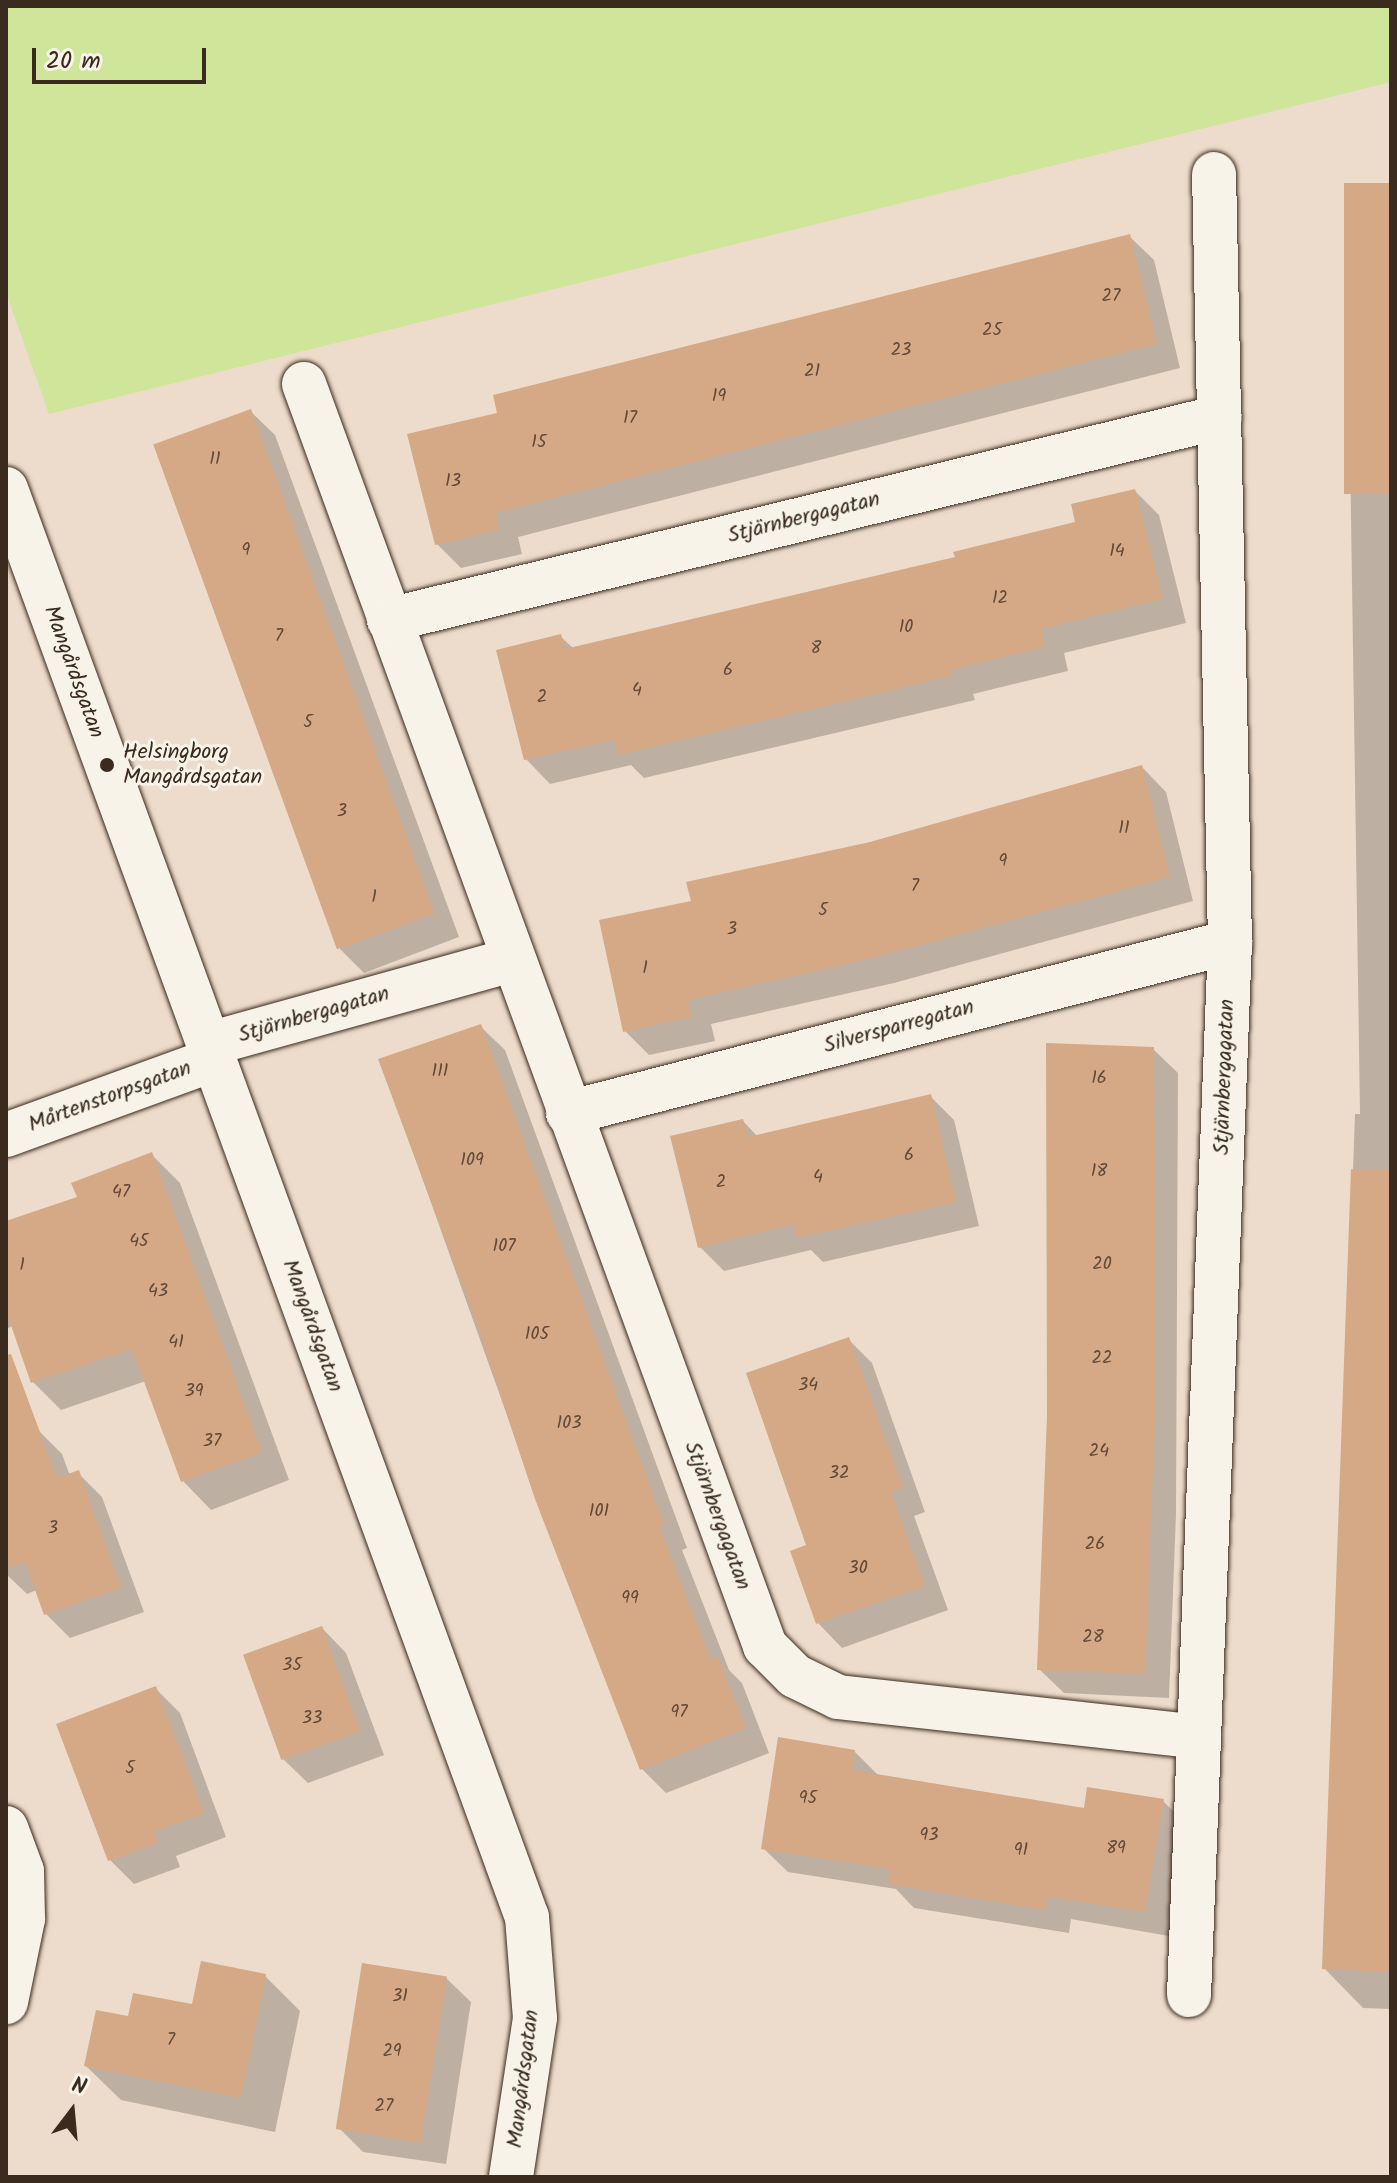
<!DOCTYPE html>
<html>
<head>
<meta charset="utf-8">
<style>
	body { margin:0 }
	#map { position:relative; width:1397px; height:2183px; overflow:hidden; background:#eddccb; font-family:Kalam,sans-serif }
	div>[style] { position:absolute }
	[style*='--x'] { left:calc(var(--x)*1px); top:calc(var(--y)*1px); width:calc(var(--w)*1px); rotate:calc(var(--a)*1deg) }
	.green>* { inset:0; background:#cfe59a }
	.shadow>* { inset:0; background:#0003 }
	.building>* { inset:0; background:#d5a886; transform-origin:0 0 }
	.roads { filter:drop-shadow(0 0 2px #3b2a1e) drop-shadow(0 0 2px #3b2a1e) }
	.minor>* { height:44px; margin:-22px; padding:0 22px; transform-origin:22px; border-radius:22px; background:#f7f3e8 }
	.dots>* { width:22px; height:22px; translate:-50% -50%; box-sizing:border-box; border:4px solid #f7f3e8; border-radius:50% }
	span { translate:-50% -50%; white-space:nowrap; text-align:center; line-height:1.15; -webkit-text-stroke:6px #f7f3e8; paint-order:stroke }
	.number-label { font-size:18px; color:#624a38 }
	.number-label span { -webkit-text-stroke-width:0 }
	.street-label { font-size:22px; color:#3b2a1e }
	.poi-label { font-size:22px; color:#3b2a1e }
	.left { translate:0 -50%; text-align:left }
	.frame { position:absolute; inset:0; border:8px solid #3b2a1e; pointer-events:none }
	.north { position:absolute; left:32px; top:2071px; width:80px; height:80px; -webkit-text-stroke:6px #f7f3e8; paint-order:stroke; rotate:16deg; font-size:22px; font-weight:700; line-height:32px; text-align:center; color:#3b2a1e }
	.north::after { content:''; display:block; margin:auto; width:28px; height:36px; background:#3b2a1e; clip-path:polygon(50% 0,100% 100%,50% 72%,0 100%) }
	.scale { position:absolute; left:32px; top:48px; width:174px; height:36px; box-sizing:border-box; border:4px solid #3b2a1e; border-top:0; padding-left:10px; font-size:24px; line-height:28px; white-space:nowrap; color:#3b2a1e; -webkit-text-stroke:6px #f7f3e8; paint-order:stroke }
</style>
</head>
<body>
<div id="map">
	<div class="green">
		<i style="clip-path:polygon(6px 6px,1391px 6px,1391px 82px,49px 414px,6px 293px)"></i>
	</div>
	<div class="shadow">
		<i style="clip-path:polygon(1391px 185px,1391px 2009px,1363px 2008px,1324px 1968px,1355px 1114px,1360px 1114px,1346px 186px)"></i>
		<i style="clip-path:polygon(1129px 236px,1154px 260px,1180px 368px,518px 537px,522px 554px,461px 568px,437px 544px,500px 414px)"></i>
		<i style="clip-path:polygon(250px 411px,275px 435px,459px 937px,364px 973px,340px 949px)"></i>
		<i style="clip-path:polygon(1135px 491px,1159px 515px,1186px 623px,1064px 653px,1068px 671px,973px 694px,975px 700px,644px 778px,631px 765px,550px 784px,526px 759px,560px 636px,574px 649px,957px 558px,1078px 524px)"></i>
		<i style="clip-path:polygon(1142px 767px,1166px 792px,1193px 901px,894px 983px,711px 1024px,715px 1041px,649px 1055px,625px 1031px,694px 902px,870px 844px)"></i>
		<i style="clip-path:polygon(480px 1026px,505px 1050px,687px 1548px,682px 1550px,729px 1670px,742px 1683px,769px 1753px,666px 1793px,642px 1769px,537px 1499px,380px 1060px)"></i>
		<i style="clip-path:polygon(1153px 1049px,1178px 1073px,1176px 1514px,1169px 1698px,1064px 1693px,1039px 1669px)"></i>
		<i style="clip-path:polygon(930px 1096px,954px 1120px,979px 1226px,823px 1262px,811px 1250px,724px 1271px,700px 1247px,743px 1121px,758px 1137px)"></i>
		<i style="clip-path:polygon(152px 1155px,180px 1183px,289px 1480px,211px 1510px,183px 1481px,146px 1381px,61px 1410px,33px 1382px,13px 1326px,6px 1329px,6px 1223px,79px 1198px)"></i>
		<i style="clip-path:polygon(848px 1339px,872px 1363px,925px 1512px,914px 1516px,948px 1610px,842px 1648px,818px 1623px,793px 1552px,808px 1547px)"></i>
		<i style="clip-path:polygon(38px 1430px,62px 1454px,70px 1476px,78px 1473px,102px 1497px,144px 1612px,70px 1638px,46px 1614px,37px 1590px,27px 1594px,6px 1574px,6px 1441px)"></i>
		<i style="clip-path:polygon(322px 1628px,346px 1653px,384px 1755px,308px 1783px,283px 1759px)"></i>
		<i style="clip-path:polygon(156px 1689px,180px 1713px,226px 1837px,176px 1856px,180px 1867px,134px 1884px,110px 1860px)"></i>
		<i style="clip-path:polygon(854px 1751px,879px 1776px,1086px 1810px,1163px 1801px,1187px 1825px,1169px 1936px,1071px 1919px,1069px 1933px,914px 1908px,896px 1889px,788px 1872px,763px 1848px)"></i>
		<i style="clip-path:polygon(265px 1976px,300px 2011px,275px 2132px,121px 2100px,86px 2066px,130px 2019px,193px 2007px)"></i>
		<i style="clip-path:polygon(446px 1978px,471px 2002px,446px 2164px,363px 2152px,339px 2128px)"></i>
	</div>
	<div class="building">
		<i style="left:1391px;top:183px;width:311px;height:47px;rotate:90deg"></i>
		<i style="clip-path:polygon(1130px 234px,1157px 344px,495px 513px,499px 530px,435px 545px,407px 434px,497px 413px,493px 395px)"></i>
		<i style="left:251px;top:409px;width:537px;height:104px;rotate:70deg"></i>
		<i style="clip-path:polygon(1135px 489px,1163px 599px,1041px 629px,1045px 647px,950px 670px,952px 676px,618px 755px,614px 740px,524px 760px,496px 650px,561px 634px,565px 649px,955px 557px,953px 552px,1075px 522px,1071px 504px)"></i>
		<i style="clip-path:polygon(1142px 765px,1170px 877px,869px 959px,688px 1000px,692px 1017px,623px 1032px,599px 920px,691px 901px,686px 882px,870px 842px)"></i>
		<i style="clip-path:polygon(481px 1024px,664px 1524px,659px 1526px,711px 1660px,718px 1657px,746px 1728px,640px 1770px,535px 1499px,476px 1322px,378px 1059px)"></i>
		<i style="clip-path:polygon(1046px 1043px,1154px 1047px,1156px 1393px,1145px 1674px,1037px 1670px,1047px 1416px)"></i>
		<i style="clip-path:polygon(931px 1094px,956px 1202px,797px 1238px,794px 1224px,698px 1248px,670px 1136px,743px 1119px,748px 1137px)"></i>
		<i style="clip-path:polygon(152px 1152px,262px 1452px,181px 1482px,132px 1349px,31px 1383px,6px 1311px,6px 1221px,77px 1197px,71px 1183px)"></i>
		<i style="clip-path:polygon(1351px 1169px,1391px 1169px,1391px 1972px,1322px 1969px)"></i>
		<i style="clip-path:polygon(849px 1337px,903px 1488px,891px 1492px,925px 1586px,816px 1624px,790px 1551px,806px 1545px,746px 1373px)"></i>
		<i style="clip-path:polygon(11px 1354px,57px 1478px,79px 1470px,121px 1588px,44px 1615px,25px 1562px,6px 1569px,6px 1355px)"></i>
		<i style="left:322px;top:1626px;width:112px;height:84px;rotate:70deg"></i>
		<i style="clip-path:polygon(156px 1686px,204px 1813px,154px 1832px,158px 1843px,108px 1861px,56px 1724px)"></i>
		<i style="clip-path:polygon(778px 1737px,855px 1750px,852px 1770px,1084px 1808px,1087px 1787px,1164px 1799px,1145px 1912px,1047px 1896px,1045px 1910px,888px 1884px,890px 1869px,761px 1849px)"></i>
		<i style="clip-path:polygon(201px 1961px,266px 1974px,241px 2098px,84px 2066px,96px 2010px,128px 2016px,133px 1993px,192px 2004px)"></i>
		<i style="left:362px;top:1963px;width:86px;height:168px;rotate:9deg"></i>
	</div>
	<div class="roads">
		<div class="minor">
			<i style="--x:304;--y:384;--w:1344;--a:69.93"></i>
			<i style="--x:765;--y:1646;--w:42;--a:45"></i>
			<i style="--x:795;--y:1676;--w:48;--a:26"></i>
			<i style="--x:838;--y:1697;--w:363;--a:6.3"></i>
			<i style="--x:6;--y:489;--w:1520;--a:69.96"></i>
			<i style="--x:527;--y:1917;--w:101;--a:85.5"></i>
			<i style="--x:535;--y:2018;--w:161;--a:98.6"></i>
			<i style="--x:389;--y:620;--w:855;--a:-13.73"></i>
			<i style="--x:209;--y:1044;--w:314;--a:-15.5"></i>
			<i style="--x:568;--y:1113;--w:684;--a:-14.48"></i>
			<i style="--x:6;--y:1135;--w:222;--a:-20"></i>
			<i style="--x:6;--y:1828;--w:46;--a:69.6"></i>
			<i style="--x:22;--y:1871;--w:48;--a:88.8"></i>
			<i style="--x:23;--y:1919;--w:85;--a:101.6"></i>
			<i style="--x:1189;--y:1995;--w:1054;--a:-87.77"></i>
			<i style="--x:1230;--y:942;--w:768;--a:-91.19"></i>
		</div>
	</div>
	<div class="dots">
		<i style="left:107px;top:765px;background:#3b2a1e"></i>
	</div>
	<div class="number-label">
		<span style="left:1111px;top:297px">27</span>
		<span style="left:992px;top:331px">25</span>
		<span style="left:901px;top:351px">23</span>
		<span style="left:812px;top:372px">21</span>
		<span style="left:719px;top:397px">19</span>
		<span style="left:630px;top:419px">17</span>
		<span style="left:539px;top:443px">15</span>
		<span style="left:215px;top:460px">11</span>
		<span style="left:453px;top:482px">13</span>
		<span style="left:246px;top:551px">9</span>
		<span style="left:1117px;top:552px">14</span>
		<span style="left:1000px;top:599px">12</span>
		<span style="left:906px;top:628px">10</span>
		<span style="left:279px;top:637px">7</span>
		<span style="left:816px;top:649px">8</span>
		<span style="left:728px;top:671px">6</span>
		<span style="left:637px;top:691px">4</span>
		<span style="left:542px;top:698px">2</span>
		<span style="left:308px;top:723px">5</span>
		<span style="left:342px;top:812px">3</span>
		<span style="left:1124px;top:829px">11</span>
		<span style="left:1003px;top:862px">9</span>
		<span style="left:915px;top:887px">7</span>
		<span style="left:374px;top:898px">1</span>
		<span style="left:823px;top:911px">5</span>
		<span style="left:732px;top:930px">3</span>
		<span style="left:645px;top:969px">1</span>
		<span style="left:440px;top:1072px">111</span>
		<span style="left:1099px;top:1079px">16</span>
		<span style="left:909px;top:1156px">6</span>
		<span style="left:472px;top:1161px">109</span>
		<span style="left:1099px;top:1172px">18</span>
		<span style="left:818px;top:1178px">4</span>
		<span style="left:721px;top:1183px">2</span>
		<span style="left:121px;top:1193px">47</span>
		<span style="left:139px;top:1242px">45</span>
		<span style="left:504px;top:1247px">107</span>
		<span style="left:1102px;top:1265px">20</span>
		<span style="left:22px;top:1266px">1</span>
		<span style="left:158px;top:1292px">43</span>
		<span style="left:537px;top:1335px">105</span>
		<span style="left:176px;top:1343px">41</span>
		<span style="left:1102px;top:1359px">22</span>
		<span style="left:808px;top:1386px">34</span>
		<span style="left:194px;top:1392px">39</span>
		<span style="left:569px;top:1424px">103</span>
		<span style="left:212px;top:1442px">37</span>
		<span style="left:1099px;top:1452px">24</span>
		<span style="left:839px;top:1474px">32</span>
		<span style="left:599px;top:1512px">101</span>
		<span style="left:53px;top:1529px">3</span>
		<span style="left:1095px;top:1545px">26</span>
		<span style="left:858px;top:1569px">30</span>
		<span style="left:630px;top:1599px">99</span>
		<span style="left:1093px;top:1638px">28</span>
		<span style="left:292px;top:1666px">35</span>
		<span style="left:679px;top:1713px">97</span>
		<span style="left:312px;top:1719px">33</span>
		<span style="left:130px;top:1769px">5</span>
		<span style="left:808px;top:1799px">95</span>
		<span style="left:929px;top:1836px">93</span>
		<span style="left:1116px;top:1849px">89</span>
		<span style="left:1021px;top:1851px">91</span>
		<span style="left:400px;top:1997px">31</span>
		<span style="left:171px;top:2041px">7</span>
		<span style="left:392px;top:2052px">29</span>
		<span style="left:384px;top:2107px">27</span>
	</div>
	<div class="street-label">
		<span style="left:804px;top:518px;rotate:-14deg">Stjärnbergagatan</span>
		<span style="left:73px;top:672px;rotate:70deg">Mangårdsgatan</span>
		<span style="left:314px;top:1015px;rotate:-16deg">Stjärnbergagatan</span>
		<span style="left:899px;top:1027px;rotate:-15deg">Silversparregatan</span>
		<span style="left:1225px;top:1077px;rotate:-88deg">Stjärnbergagatan</span>
		<span style="left:110px;top:1097px;rotate:-20deg">Mårtenstorpsgatan</span>
		<span style="left:312px;top:1326px;rotate:70deg">Mangårdsgatan</span>
		<span style="left:717px;top:1516px;rotate:70deg">Stjärnbergagatan</span>
		<span style="left:524px;top:2079px;rotate:-83deg">Mangårdsgatan</span>
	</div>
	<div class="poi-label">
		<span class="left" style="left:123px;top:765px">Helsingborg<br>Mangårdsgatan</span>
	</div>
	<div class="frame"></div>
	<div class="north">N</div>
	<div class="scale">20 m</div>
</div>
</body>
</html>
